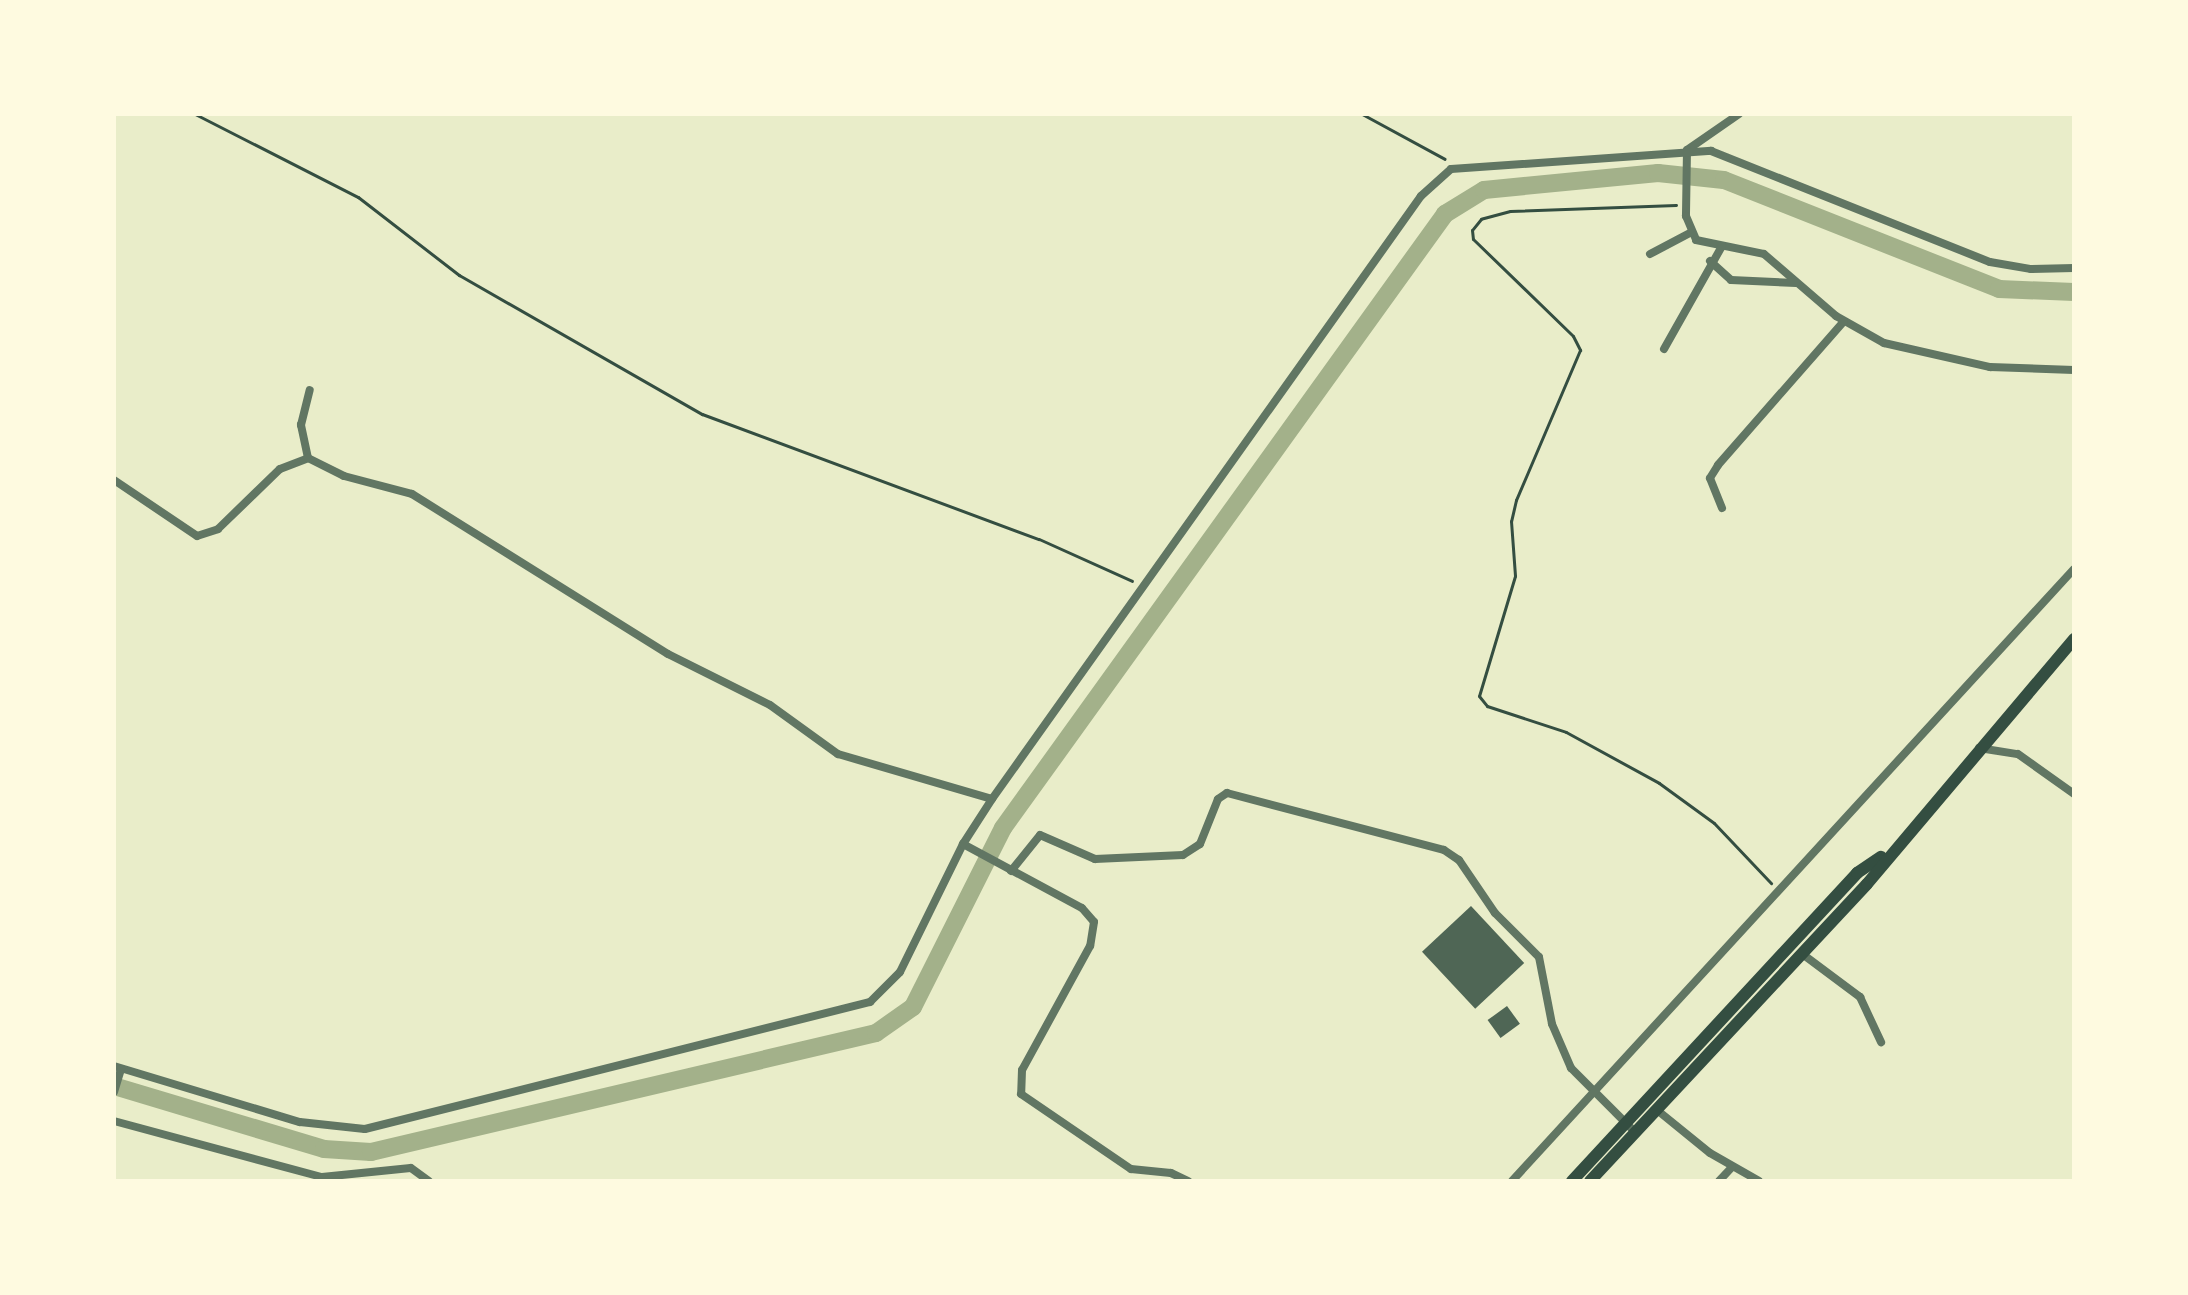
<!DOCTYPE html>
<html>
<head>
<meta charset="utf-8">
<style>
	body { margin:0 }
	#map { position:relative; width:2188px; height:1295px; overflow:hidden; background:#e9edc9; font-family:Roboto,sans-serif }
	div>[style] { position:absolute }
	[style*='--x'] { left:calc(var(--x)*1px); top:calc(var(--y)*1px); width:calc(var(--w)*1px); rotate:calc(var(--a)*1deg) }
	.canal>* { height:18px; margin:-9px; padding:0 9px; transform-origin:9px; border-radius:9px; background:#a3b18a }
	.building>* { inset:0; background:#4f6655; transform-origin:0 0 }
	.path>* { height:3px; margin:-1.5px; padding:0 1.5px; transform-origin:1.5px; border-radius:1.5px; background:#344e41 }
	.minor>* { height:8px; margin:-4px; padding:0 4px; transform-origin:4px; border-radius:4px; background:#617663 }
	.secondary>* { height:12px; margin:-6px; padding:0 6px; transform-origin:6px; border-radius:6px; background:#344e41 }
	span { translate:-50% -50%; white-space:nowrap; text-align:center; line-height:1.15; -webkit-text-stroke:8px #fefae0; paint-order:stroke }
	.frame { position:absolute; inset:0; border:116px solid #fefae0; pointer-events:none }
</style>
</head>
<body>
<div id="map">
	<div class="canal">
		<i style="--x:114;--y:1086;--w:219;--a:16.7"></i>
		<i style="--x:324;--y:1149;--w:47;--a:3.7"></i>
		<i style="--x:371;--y:1152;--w:519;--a:-13.26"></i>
		<i style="--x:876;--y:1033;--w:45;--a:-35.1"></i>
		<i style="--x:913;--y:1007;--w:200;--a:-63.3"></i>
		<i style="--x:1003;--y:828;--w:757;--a:-54.25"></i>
		<i style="--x:1445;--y:214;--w:46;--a:-31.6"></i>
		<i style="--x:1484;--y:190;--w:175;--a:-5.6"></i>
		<i style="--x:1658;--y:173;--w:66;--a:6.1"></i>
		<i style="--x:1724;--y:180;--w:296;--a:21.6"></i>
		<i style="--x:1999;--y:289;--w:75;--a:2.3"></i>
	</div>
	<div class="building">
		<i style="left:1471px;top:906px;width:78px;height:67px;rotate:47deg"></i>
		<i style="left:1507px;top:1006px;width:22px;height:24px;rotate:54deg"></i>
	</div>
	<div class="path">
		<i style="--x:195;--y:114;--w:183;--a:27"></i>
		<i style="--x:358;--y:197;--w:128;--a:37.7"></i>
		<i style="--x:459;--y:275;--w:280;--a:29.8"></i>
		<i style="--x:702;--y:414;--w:359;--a:20.4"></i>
		<i style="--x:1039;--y:539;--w:102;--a:24.3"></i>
		<i style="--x:1362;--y:114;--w:94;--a:28.5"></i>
		<i style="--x:1676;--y:205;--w:166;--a:177.9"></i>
		<i style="--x:1510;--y:211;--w:30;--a:165"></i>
		<i style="--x:1481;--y:219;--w:14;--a:129"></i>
		<i style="--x:1472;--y:230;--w:9;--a:84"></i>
		<i style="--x:1473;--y:239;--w:139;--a:44.1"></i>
		<i style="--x:1573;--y:336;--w:16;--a:63"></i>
		<i style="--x:1580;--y:350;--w:163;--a:113.1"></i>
		<i style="--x:1516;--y:500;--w:22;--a:103"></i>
		<i style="--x:1511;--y:521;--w:55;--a:85.8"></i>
		<i style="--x:1515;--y:576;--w:125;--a:106.7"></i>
		<i style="--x:1479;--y:696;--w:13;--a:51"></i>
		<i style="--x:1487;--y:706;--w:83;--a:18.2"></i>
		<i style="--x:1566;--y:732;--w:106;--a:28.7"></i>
		<i style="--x:1659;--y:783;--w:68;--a:36"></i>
		<i style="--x:1714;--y:823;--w:83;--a:46.5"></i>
	</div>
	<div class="minor">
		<i style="--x:1739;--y:114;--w:63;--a:145.3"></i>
		<i style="--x:1687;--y:150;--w:66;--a:90.9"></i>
		<i style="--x:1686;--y:216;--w:26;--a:67"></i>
		<i style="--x:1696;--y:240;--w:69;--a:11.6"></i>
		<i style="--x:1764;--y:254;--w:95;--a:40.7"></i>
		<i style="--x:1836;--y:316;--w:55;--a:29.4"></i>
		<i style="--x:1884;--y:343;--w:109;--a:12.8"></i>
		<i style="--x:1990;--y:367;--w:84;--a:2"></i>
		<i style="--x:1650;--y:254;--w:45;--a:-27.7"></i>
		<i style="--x:1710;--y:261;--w:28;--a:42"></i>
		<i style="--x:1731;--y:280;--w:65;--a:2.6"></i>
		<i style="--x:1664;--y:349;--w:118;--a:-60.6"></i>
		<i style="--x:308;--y:458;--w:34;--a:-102"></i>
		<i style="--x:301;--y:425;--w:36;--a:-76"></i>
		<i style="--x:114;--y:480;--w:100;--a:34"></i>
		<i style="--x:197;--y:536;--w:22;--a:-18"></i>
		<i style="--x:218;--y:529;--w:86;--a:-44.1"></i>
		<i style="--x:280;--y:469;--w:30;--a:-21"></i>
		<i style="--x:308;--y:458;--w:40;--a:26.6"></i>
		<i style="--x:344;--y:476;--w:70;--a:14.8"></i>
		<i style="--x:412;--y:494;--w:302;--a:32"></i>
		<i style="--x:668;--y:654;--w:114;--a:26.6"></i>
		<i style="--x:770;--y:705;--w:84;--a:35.8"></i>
		<i style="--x:838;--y:754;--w:160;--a:16.3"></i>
		<i style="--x:1722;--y:508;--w:32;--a:-112"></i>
		<i style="--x:1710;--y:478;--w:15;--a:-58"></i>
		<i style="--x:1718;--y:465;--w:191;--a:-48.8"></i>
		<i style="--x:1979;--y:748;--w:39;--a:9"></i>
		<i style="--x:2018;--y:754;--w:69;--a:35.5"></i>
		<i style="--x:963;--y:844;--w:135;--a:28.3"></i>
		<i style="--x:1082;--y:908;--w:18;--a:49"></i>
		<i style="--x:1094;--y:922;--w:24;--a:99"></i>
		<i style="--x:1090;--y:946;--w:141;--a:118.7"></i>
		<i style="--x:1022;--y:1070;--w:24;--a:92"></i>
		<i style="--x:1021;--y:1094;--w:133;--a:34.3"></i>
		<i style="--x:1131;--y:1169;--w:40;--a:5.7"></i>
		<i style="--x:1171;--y:1173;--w:19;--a:25"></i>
		<i style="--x:1011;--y:871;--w:46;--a:-51.1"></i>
		<i style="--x:1040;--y:835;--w:60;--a:23.6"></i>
		<i style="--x:1095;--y:859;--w:88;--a:-2.6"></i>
		<i style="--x:1183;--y:855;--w:20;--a:-33"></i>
		<i style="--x:1200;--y:844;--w:48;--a:-68.2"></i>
		<i style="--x:1218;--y:799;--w:11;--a:-34"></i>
		<i style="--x:1227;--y:793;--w:224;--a:14.7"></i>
		<i style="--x:1444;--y:850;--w:18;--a:34"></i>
		<i style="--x:1459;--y:860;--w:64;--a:55.8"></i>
		<i style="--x:1495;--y:913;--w:62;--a:45"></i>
		<i style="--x:1539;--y:957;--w:68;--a:79"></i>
		<i style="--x:1552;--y:1024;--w:48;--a:66.6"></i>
		<i style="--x:1571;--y:1068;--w:92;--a:45"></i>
		<i style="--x:1801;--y:953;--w:74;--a:36.7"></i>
		<i style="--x:1860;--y:997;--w:50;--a:65"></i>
		<i style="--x:114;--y:1066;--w:194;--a:16.8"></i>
		<i style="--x:300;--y:1122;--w:65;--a:6.1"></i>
		<i style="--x:365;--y:1129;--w:521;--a:-14.12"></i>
		<i style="--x:870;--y:1002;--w:42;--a:-45"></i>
		<i style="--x:900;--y:972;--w:143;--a:-63.8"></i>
		<i style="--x:963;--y:844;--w:54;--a:-57.2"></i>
		<i style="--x:992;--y:799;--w:740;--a:-54.57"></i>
		<i style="--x:1421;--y:196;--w:40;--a:-42"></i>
		<i style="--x:1451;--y:169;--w:261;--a:-4"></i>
		<i style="--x:1711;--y:151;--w:300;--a:21.7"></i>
		<i style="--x:1990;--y:262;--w:42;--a:9.7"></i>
		<i style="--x:2031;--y:269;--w:43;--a:-1.3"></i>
		<i style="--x:114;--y:1092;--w:24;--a:-73"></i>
		<i style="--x:1657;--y:1110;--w:68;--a:39.1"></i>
		<i style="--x:1710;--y:1153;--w:56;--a:29.7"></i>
		<i style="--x:114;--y:1121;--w:215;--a:15.1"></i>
		<i style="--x:322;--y:1177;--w:89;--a:-5.8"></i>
		<i style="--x:411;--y:1168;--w:22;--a:36"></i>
		<i style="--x:1512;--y:1181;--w:831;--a:-47.44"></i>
		<i style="--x:1719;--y:1181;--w:19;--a:-47"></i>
	</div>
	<div class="secondary">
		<i style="--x:1572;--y:1181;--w:420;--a:-47.2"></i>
		<i style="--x:1857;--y:873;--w:29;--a:-34"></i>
		<i style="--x:1590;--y:1181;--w:406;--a:-47"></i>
		<i style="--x:1867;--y:884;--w:321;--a:-49.8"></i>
	</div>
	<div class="frame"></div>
</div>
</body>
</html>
